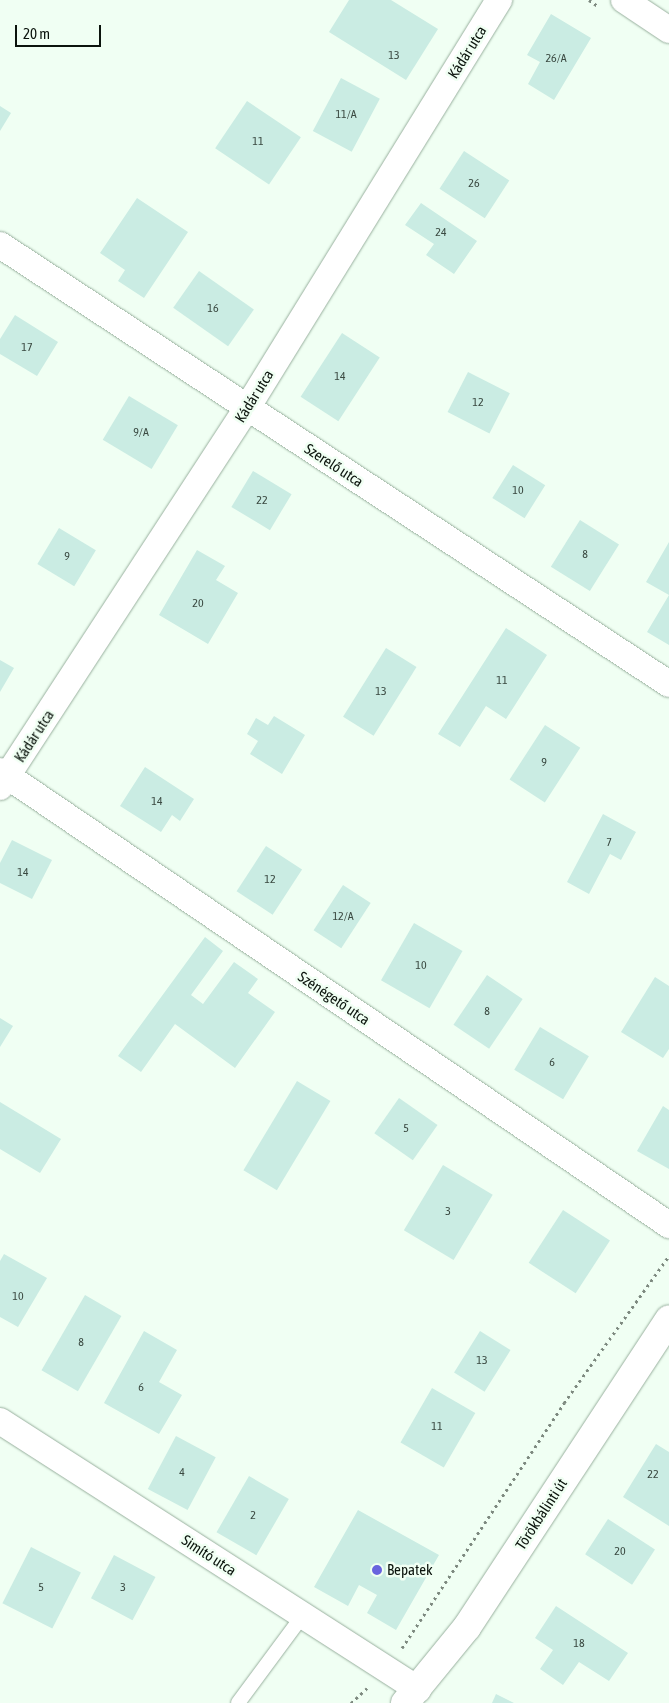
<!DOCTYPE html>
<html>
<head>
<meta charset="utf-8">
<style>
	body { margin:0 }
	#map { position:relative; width:669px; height:1703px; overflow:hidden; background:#f0fff3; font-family:"Asap Condensed",sans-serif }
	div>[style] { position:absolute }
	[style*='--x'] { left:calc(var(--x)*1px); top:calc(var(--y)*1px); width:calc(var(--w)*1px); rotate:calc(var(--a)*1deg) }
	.building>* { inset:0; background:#caece3; transform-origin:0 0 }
	.path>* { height:3px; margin-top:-1.5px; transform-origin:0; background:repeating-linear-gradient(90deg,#7d897f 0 2.5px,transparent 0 6.5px) }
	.roads { filter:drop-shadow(0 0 1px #98b09e) drop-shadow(0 0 1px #98b09e) }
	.service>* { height:14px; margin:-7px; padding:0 7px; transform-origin:7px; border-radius:7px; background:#fff }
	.minor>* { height:26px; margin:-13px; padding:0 13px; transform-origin:13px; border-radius:13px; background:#fff }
	.secondary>* { height:28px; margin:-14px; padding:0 14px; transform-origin:14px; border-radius:14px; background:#fff }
	.dots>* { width:14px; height:14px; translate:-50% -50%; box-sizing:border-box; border:2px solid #f0fff3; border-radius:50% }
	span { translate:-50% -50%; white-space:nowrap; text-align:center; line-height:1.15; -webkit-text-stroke:5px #f0fff3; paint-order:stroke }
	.number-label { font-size:12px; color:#3b4a42 }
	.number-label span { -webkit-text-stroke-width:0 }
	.street-label { font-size:15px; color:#0b140d }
	.poi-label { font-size:15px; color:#0b140d }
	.left { translate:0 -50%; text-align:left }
	.scale { position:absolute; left:15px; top:25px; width:86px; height:22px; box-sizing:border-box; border:2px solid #0b140d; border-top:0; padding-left:6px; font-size:15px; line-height:18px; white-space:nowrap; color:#0b140d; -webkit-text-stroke:4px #f0fff3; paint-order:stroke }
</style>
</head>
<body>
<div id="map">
	<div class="building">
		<i style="clip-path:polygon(349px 0,391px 0,438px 29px,406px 80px,329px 32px)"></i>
		<i style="clip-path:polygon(551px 14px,591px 38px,554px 100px,528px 84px,540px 62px,527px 55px)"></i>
		<i style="left:341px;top:78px;width:44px;height:60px;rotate:28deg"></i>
		<i style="left:247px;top:101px;width:65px;height:57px;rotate:34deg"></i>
		<i style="clip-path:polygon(0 106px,11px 113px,0 131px)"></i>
		<i style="left:464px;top:151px;width:54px;height:45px;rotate:33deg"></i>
		<i style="clip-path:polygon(137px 198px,188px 232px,144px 298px,118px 281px,125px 270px,100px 253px)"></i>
		<i style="clip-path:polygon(421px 203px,477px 241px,454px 274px,426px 255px,434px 244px,405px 225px)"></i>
		<i style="left:199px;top:271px;width:67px;height:45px;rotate:35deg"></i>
		<i style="clip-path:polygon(15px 315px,58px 342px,37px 376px,0 354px,0 339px)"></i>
		<i style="left:342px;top:333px;width:45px;height:76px;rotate:33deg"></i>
		<i style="left:468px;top:372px;width:47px;height:45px;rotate:27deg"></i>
		<i style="left:129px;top:396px;width:57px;height:51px;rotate:31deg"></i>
		<i style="left:513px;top:465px;width:38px;height:39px;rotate:32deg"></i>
		<i style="left:253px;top:471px;width:45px;height:42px;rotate:31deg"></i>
		<i style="left:580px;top:520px;width:46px;height:55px;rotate:32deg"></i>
		<i style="left:59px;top:528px;width:43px;height:42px;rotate:31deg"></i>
		<i style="clip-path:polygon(669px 542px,669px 645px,647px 632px,669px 595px,646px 582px)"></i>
		<i style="clip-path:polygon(197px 550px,225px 566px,216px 580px,238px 593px,208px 644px,159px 615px)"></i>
		<i style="clip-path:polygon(506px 628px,547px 655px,506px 719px,486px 706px,460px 747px,438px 734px)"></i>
		<i style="left:386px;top:648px;width:36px;height:81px;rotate:32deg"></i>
		<i style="clip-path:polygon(0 660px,14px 668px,0 692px)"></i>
		<i style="clip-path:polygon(274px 716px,305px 735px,282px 774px,250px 754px,258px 741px,247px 734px,256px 718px,268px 725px)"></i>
		<i style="left:545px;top:725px;width:42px;height:65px;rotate:33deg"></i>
		<i style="clip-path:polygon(145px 767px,194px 799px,180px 821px,172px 815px,161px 832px,120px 806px)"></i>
		<i style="clip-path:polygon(603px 814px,636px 832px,621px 860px,610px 854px,589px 894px,567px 882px)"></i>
		<i style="clip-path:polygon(12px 840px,52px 860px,32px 899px,0 883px,0 863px)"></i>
		<i style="left:266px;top:846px;width:43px;height:54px;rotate:33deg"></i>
		<i style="left:343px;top:885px;width:33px;height:54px;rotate:33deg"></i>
		<i style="left:414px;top:923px;width:56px;height:66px;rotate:30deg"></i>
		<i style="clip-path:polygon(205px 937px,223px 951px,191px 995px,203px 1004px,234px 962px,258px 979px,248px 993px,275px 1012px,235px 1068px,175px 1024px,141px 1072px,118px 1056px)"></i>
		<i style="left:487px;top:975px;width:43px;height:60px;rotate:34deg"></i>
		<i style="clip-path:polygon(655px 977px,669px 986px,669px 1049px,663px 1058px,621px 1032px)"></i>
		<i style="clip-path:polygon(0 1018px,13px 1026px,0 1047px)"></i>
		<i style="left:540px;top:1027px;width:57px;height:50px;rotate:31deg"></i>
		<i style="left:297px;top:1081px;width:39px;height:104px;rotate:31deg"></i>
		<i style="left:399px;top:1098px;width:47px;height:43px;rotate:35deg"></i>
		<i style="clip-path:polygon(0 1102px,61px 1139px,40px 1173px,0 1149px)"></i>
		<i style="clip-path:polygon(663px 1106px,669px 1110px,669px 1169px,637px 1151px)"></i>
		<i style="left:443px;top:1165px;width:58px;height:76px;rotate:31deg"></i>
		<i style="left:563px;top:1210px;width:56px;height:63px;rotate:33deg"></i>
		<i style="clip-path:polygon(4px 1254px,47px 1278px,18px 1327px,0 1317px,0 1261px)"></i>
		<i style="left:85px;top:1295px;width:42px;height:87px;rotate:30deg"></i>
		<i style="clip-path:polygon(144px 1331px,177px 1350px,159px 1382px,182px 1395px,159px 1434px,104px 1403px)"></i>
		<i style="left:480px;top:1331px;width:36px;height:49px;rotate:32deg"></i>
		<i style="left:432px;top:1388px;width:50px;height:63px;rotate:30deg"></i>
		<i style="left:176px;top:1436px;width:45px;height:60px;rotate:28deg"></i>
		<i style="clip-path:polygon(656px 1444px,669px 1452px,669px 1526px,623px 1497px)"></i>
		<i style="left:249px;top:1476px;width:46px;height:65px;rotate:30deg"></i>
		<i style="clip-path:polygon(358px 1510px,439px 1555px,396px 1630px,367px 1613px,377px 1595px,359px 1585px,348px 1606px,314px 1587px)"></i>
		<i style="left:608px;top:1519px;width:56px;height:42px;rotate:33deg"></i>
		<i style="left:31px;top:1547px;width:56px;height:63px;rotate:27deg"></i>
		<i style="left:114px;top:1555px;width:47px;height:49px;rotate:28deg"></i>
		<i style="clip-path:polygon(556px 1606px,628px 1653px,609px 1681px,579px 1662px,563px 1685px,540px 1669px,553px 1650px,535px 1638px)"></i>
		<i style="clip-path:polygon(496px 1694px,514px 1703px,492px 1703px)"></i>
	</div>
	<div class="path">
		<i style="--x:589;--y:0;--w:11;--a:34"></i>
		<i style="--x:402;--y:1648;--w:294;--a:-56.5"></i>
		<i style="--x:564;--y:1403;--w:181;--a:-54.5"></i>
		<i style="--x:351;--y:1703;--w:22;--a:-43"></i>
	</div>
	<div class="roads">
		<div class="service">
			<i style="--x:238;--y:1703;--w:109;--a:-53.5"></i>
		</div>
		<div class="minor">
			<i style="--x:624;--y:0;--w:54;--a:33.7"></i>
			<i style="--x:0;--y:245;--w:800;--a:33.27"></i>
			<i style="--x:0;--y:771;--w:809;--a:34.16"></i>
			<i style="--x:0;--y:787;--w:452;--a:-56.9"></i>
			<i style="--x:247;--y:408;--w:480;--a:-58.3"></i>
			<i style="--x:0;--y:1421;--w:497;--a:32.7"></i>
		</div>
		<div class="secondary">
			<i style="--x:405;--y:1703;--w:98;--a:-50.8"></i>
			<i style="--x:467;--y:1627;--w:368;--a:-56.7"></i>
		</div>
	</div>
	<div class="dots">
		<i style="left:377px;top:1570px;background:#6964de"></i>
	</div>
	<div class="number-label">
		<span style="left:394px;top:56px">13</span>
		<span style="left:556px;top:59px">26/A</span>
		<span style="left:346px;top:115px">11/A</span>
		<span style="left:258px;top:142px">11</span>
		<span style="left:474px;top:184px">26</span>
		<span style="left:441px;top:233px">24</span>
		<span style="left:213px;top:309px">16</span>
		<span style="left:27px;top:348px">17</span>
		<span style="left:340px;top:377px">14</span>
		<span style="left:478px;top:403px">12</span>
		<span style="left:141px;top:433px">9/A</span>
		<span style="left:518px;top:491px">10</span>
		<span style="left:262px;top:501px">22</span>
		<span style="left:585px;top:555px">8</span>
		<span style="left:67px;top:557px">9</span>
		<span style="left:198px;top:604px">20</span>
		<span style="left:502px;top:681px">11</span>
		<span style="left:381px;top:692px">13</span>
		<span style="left:544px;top:763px">9</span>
		<span style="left:157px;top:802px">14</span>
		<span style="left:609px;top:843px">7</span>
		<span style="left:23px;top:873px">14</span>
		<span style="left:270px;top:880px">12</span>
		<span style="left:343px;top:917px">12/A</span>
		<span style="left:421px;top:966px">10</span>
		<span style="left:487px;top:1012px">8</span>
		<span style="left:552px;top:1063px">6</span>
		<span style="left:406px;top:1129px">5</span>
		<span style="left:448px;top:1212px">3</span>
		<span style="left:18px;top:1297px">10</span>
		<span style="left:81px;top:1343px">8</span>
		<span style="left:482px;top:1361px">13</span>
		<span style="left:141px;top:1388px">6</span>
		<span style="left:437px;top:1427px">11</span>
		<span style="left:182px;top:1473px">4</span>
		<span style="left:653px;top:1475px">22</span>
		<span style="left:253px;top:1516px">2</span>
		<span style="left:620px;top:1552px">20</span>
		<span style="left:41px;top:1588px">5</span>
		<span style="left:123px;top:1588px">3</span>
		<span style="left:579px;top:1644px">18</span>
	</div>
	<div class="street-label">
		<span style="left:467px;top:52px;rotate:-58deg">Kádár utca</span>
		<span style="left:254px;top:396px;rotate:-58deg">Kádár utca</span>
		<span style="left:334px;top:465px;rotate:33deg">Szerelő utca</span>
		<span style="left:34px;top:736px;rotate:-57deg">Kádár utca</span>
		<span style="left:334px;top:998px;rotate:34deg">Szénégető utca</span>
		<span style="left:541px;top:1514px;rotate:-57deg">Törökbálinti út</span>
		<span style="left:209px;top:1555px;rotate:33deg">Simító utca</span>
	</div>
	<div class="poi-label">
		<span class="left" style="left:387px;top:1570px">Bepatek</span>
	</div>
	<div class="scale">20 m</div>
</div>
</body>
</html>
